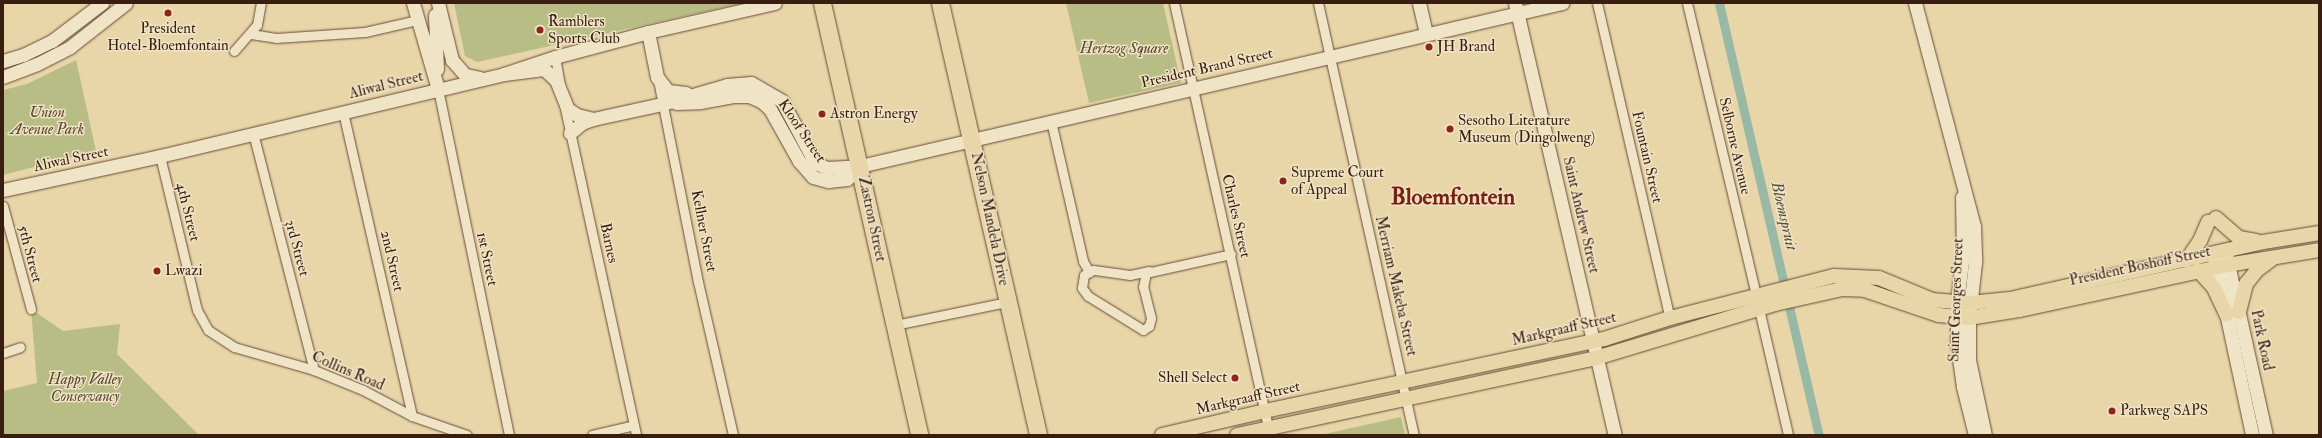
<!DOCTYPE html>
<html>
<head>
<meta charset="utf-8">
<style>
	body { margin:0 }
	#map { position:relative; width:2322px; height:438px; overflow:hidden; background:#e8d5a8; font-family:"IM FELL Double Pica",serif }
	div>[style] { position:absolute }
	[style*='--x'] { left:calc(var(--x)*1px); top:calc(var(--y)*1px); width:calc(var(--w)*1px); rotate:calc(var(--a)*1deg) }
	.green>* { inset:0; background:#b8bd86 }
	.canal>* { height:9px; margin:-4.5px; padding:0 4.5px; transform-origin:4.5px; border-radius:4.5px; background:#97b9a6 }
	.roads { filter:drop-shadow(0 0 1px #664b37) drop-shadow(0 0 1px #664b37) }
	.street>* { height:9px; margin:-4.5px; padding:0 4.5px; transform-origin:4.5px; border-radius:4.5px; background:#f0e4c6 }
	.secondary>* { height:13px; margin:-6.5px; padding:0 6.5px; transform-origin:6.5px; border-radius:6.5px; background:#f0e4c6 }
	.primary>* { height:14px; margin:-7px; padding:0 7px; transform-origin:7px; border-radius:7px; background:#e8d5a8 }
	.highway>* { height:17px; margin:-8.5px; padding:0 8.5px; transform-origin:8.5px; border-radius:8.5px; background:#e8d5a8 }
	.dots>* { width:11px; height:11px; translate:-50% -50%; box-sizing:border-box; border:2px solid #f0e4c6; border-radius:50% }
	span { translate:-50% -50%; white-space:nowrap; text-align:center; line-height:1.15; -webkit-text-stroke:3px #f0e4c6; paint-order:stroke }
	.poi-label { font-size:15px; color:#3a1d11 }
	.left { translate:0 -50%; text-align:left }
	.right { translate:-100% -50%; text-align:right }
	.park-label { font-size:15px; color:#5a452e; font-style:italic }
	.street-label { font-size:15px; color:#3a1d11 }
	.water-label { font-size:16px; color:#564c3e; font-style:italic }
	.town-label { font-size:23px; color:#7a1f14; font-weight:700 }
	.frame { position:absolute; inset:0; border:4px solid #3a1d11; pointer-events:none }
</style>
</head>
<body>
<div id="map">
	<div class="green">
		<i style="clip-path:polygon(454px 3px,738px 3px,739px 4px,477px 62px,465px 56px)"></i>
		<i style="clip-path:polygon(1066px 3px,1163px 3px,1181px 83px,1089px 103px)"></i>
		<i style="clip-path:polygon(76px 60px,96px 151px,3px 175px,3px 90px,27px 84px)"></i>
		<i style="clip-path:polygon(31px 309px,63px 331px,120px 324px,117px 354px,199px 435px,3px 435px,3px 391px,37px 383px)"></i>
		<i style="clip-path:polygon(1401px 417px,1405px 435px,1320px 435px)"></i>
	</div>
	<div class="canal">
		<i style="--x:1719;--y:3;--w:443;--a:77"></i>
	</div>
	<div class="roads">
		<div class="street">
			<i style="--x:1174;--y:3;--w:440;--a:77.5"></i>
			<i style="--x:1318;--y:3;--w:443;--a:77.5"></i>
			<i style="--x:1597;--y:3;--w:323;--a:77"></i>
			<i style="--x:1687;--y:3;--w:300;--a:76.7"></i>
			<i style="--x:251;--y:34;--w:25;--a:9"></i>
			<i style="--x:276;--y:38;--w:89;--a:-3.9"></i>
			<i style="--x:365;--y:32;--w:53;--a:-13"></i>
			<i style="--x:234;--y:51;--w:35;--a:-49"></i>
			<i style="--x:257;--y:25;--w:22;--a:-80"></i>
			<i style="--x:555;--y:57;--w:27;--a:80"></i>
			<i style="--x:658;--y:80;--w:206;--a:78.8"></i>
			<i style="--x:698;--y:282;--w:157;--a:77.1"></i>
			<i style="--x:438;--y:89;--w:353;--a:78.4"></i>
			<i style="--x:564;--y:104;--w:339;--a:77.7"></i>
			<i style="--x:343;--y:112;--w:312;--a:77.2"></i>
			<i style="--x:1051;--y:121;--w:144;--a:77.1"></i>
			<i style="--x:1083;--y:261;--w:13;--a:61"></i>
			<i style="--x:253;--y:133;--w:245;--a:75.6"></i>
			<i style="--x:160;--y:156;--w:158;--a:76.5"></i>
			<i style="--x:197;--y:310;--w:23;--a:61"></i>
			<i style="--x:208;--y:330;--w:31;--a:33"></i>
			<i style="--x:234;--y:347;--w:83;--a:16"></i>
			<i style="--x:314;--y:370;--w:53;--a:22.2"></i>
			<i style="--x:363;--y:390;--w:55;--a:28"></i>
			<i style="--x:412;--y:416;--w:58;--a:19.1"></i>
			<i style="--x:3;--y:206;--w:107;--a:74.8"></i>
			<i style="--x:1149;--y:271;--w:19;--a:168"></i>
			<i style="--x:1130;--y:275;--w:37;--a:-172"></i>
			<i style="--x:1093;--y:270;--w:10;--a:151"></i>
			<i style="--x:1084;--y:275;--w:13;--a:99"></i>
			<i style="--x:1082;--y:288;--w:10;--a:53"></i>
			<i style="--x:1088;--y:296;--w:65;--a:31.7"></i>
			<i style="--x:1143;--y:330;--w:7;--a:-34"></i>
			<i style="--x:1149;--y:326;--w:8;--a:-76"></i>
			<i style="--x:1151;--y:318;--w:32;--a:-104"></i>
			<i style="--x:1143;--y:287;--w:14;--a:-78"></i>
			<i style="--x:1146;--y:273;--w:87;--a:-12.6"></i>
			<i style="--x:1759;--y:309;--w:129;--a:77"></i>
			<i style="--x:895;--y:325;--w:114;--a:-11.6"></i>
			<i style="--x:3;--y:353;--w:18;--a:-19"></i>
			<i style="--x:592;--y:435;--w:43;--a:-13.4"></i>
		</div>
		<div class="secondary">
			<i style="--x:413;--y:3;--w:90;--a:73.8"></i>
			<i style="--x:438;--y:3;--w:59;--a:76.2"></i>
			<i style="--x:452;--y:60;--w:20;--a:49"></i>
			<i style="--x:465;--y:75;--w:15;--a:11"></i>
			<i style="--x:1419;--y:3;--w:32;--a:77"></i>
			<i style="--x:1515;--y:3;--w:443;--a:77"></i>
			<i style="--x:1915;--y:3;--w:231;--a:75.2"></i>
			<i style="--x:1974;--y:226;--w:36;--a:88"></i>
			<i style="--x:1975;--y:262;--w:56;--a:96.1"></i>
			<i style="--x:1969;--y:318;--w:42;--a:90"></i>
			<i style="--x:1969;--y:360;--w:77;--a:78"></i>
			<i style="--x:435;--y:15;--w:54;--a:87.9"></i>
			<i style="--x:648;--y:32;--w:46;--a:78.7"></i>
			<i style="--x:657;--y:77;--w:18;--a:52"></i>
			<i style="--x:668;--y:91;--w:18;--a:6"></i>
			<i style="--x:3;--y:61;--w:21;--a:-17"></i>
			<i style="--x:23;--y:55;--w:32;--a:-26"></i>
			<i style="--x:52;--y:41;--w:63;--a:-37.2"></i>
			<i style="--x:504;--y:74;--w:40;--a:-7.1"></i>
			<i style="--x:544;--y:69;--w:16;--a:43"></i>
			<i style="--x:556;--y:80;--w:31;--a:68"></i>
			<i style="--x:568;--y:109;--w:11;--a:34"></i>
			<i style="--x:577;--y:115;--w:16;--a:14"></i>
			<i style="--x:593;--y:119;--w:71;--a:-12.3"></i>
			<i style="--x:662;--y:104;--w:68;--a:-16.3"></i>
			<i style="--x:727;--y:85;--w:24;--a:-5"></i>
			<i style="--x:751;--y:83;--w:36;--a:30"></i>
			<i style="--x:782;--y:101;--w:64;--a:61.8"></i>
			<i style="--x:812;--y:157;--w:9;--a:49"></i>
			<i style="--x:818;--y:164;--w:10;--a:24"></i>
			<i style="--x:827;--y:168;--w:33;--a:-3"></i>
			<i style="--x:860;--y:166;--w:721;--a:-13.07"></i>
			<i style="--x:3;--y:77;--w:36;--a:-21"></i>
			<i style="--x:37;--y:64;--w:37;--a:-27"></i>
			<i style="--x:70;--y:47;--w:71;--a:-38.2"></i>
			<i style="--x:676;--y:103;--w:24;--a:-2"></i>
			<i style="--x:700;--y:102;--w:35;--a:-10"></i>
			<i style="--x:734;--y:96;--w:15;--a:0"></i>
			<i style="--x:749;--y:96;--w:13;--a:23"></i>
			<i style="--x:761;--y:101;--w:12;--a:42"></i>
			<i style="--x:770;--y:109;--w:60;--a:60.9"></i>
			<i style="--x:799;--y:161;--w:21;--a:49"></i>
			<i style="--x:813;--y:177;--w:16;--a:15"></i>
			<i style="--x:828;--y:181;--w:19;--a:-6"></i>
			<i style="--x:847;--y:179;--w:18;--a:-45"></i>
			<i style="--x:570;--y:133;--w:16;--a:-40"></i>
			<i style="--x:582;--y:123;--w:12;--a:-20"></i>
			<i style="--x:3;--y:190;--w:161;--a:-12.2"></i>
			<i style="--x:160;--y:156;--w:354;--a:-13.4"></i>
			<i style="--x:504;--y:74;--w:54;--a:-18.4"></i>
			<i style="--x:555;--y:57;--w:96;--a:-15"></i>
			<i style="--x:648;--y:32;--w:130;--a:-12.9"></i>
			<i style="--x:1962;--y:197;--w:57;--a:89"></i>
			<i style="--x:1963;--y:254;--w:48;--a:97.1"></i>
			<i style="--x:1957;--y:302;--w:41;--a:90"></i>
			<i style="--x:1957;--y:343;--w:44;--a:82.2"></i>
			<i style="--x:1963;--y:387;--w:49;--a:76"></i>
			<i style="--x:2226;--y:255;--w:184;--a:77.5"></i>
			<i style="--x:2214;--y:257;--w:182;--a:77.9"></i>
		</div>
		<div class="primary">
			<i style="--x:2216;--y:218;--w:30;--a:41"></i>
			<i style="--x:2239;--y:238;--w:17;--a:10"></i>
			<i style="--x:2187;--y:260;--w:23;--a:-56"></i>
			<i style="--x:2200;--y:241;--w:21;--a:-67"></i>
			<i style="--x:2198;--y:270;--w:24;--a:48"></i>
			<i style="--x:2214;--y:288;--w:29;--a:65"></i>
			<i style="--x:2239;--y:312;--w:29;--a:-76"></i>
			<i style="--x:2246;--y:284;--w:16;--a:-52"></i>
			<i style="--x:2256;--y:271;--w:20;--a:-37"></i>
			<i style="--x:1162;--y:435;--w:106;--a:-13.1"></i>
			<i style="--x:1265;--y:411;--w:347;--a:-12"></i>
			<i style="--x:1604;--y:339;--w:69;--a:-17.7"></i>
			<i style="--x:1670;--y:318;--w:169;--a:-14.4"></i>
			<i style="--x:1834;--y:276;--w:45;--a:2.5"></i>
			<i style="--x:1879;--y:278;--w:57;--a:22.5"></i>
			<i style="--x:1932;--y:300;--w:38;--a:5"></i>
			<i style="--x:1970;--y:303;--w:40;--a:-5.7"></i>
			<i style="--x:2010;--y:299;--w:259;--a:-12.7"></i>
			<i style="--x:2263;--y:242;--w:57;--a:-9.1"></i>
			<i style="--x:1237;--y:435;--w:367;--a:-12.1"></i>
			<i style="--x:1596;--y:358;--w:187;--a:-16.8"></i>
			<i style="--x:1775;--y:304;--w:69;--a:-12.6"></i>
			<i style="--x:1842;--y:289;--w:23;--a:2"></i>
			<i style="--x:1865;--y:290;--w:78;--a:18.7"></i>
			<i style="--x:1939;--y:315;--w:30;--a:6"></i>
			<i style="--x:1969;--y:318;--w:52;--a:-8.9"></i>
			<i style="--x:2020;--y:310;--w:218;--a:-12.2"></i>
			<i style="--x:2233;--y:264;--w:87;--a:-9.2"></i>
		</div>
		<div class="highway">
			<i style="--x:822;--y:3;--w:443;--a:77.3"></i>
			<i style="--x:940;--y:3;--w:443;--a:77.2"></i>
		</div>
	</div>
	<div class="dots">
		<i style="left:168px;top:13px;background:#8f2418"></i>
		<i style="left:540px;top:30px;background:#8f2418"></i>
		<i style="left:1429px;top:47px;background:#8f2418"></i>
		<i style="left:822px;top:114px;background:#8f2418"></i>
		<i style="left:1450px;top:129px;background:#8f2418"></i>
		<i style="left:1283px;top:181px;background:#8f2418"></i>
		<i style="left:157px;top:271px;background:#8f2418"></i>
		<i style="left:1235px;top:378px;background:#8f2418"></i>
		<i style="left:2112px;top:411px;background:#8f2418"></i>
	</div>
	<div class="poi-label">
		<span class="left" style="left:548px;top:30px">Ramblers<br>Sports Club</span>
		<span style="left:168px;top:37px">President<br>Hotel-Bloemfontain</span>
		<span class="left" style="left:1437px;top:47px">JH Brand</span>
		<span class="left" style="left:830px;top:114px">Astron Energy</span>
		<span class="left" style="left:1458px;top:129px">Sesotho Literature<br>Museum (Dingolweng)</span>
		<span class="left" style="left:1291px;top:181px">Supreme Court<br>of Appeal</span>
		<span class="left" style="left:165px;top:271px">Lwazi</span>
		<span class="right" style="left:1227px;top:378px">Shell Select</span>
		<span class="left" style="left:2120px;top:411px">Parkweg SAPS</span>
	</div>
	<div class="park-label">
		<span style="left:1124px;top:49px">Hertzog Square</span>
		<span style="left:47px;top:121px">Union<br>Avenue Park</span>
		<span style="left:85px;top:388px">Happy Valley<br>Conservancy</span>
	</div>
	<div class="street-label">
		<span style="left:1207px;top:68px;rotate:-13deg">President Brand Street</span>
		<span style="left:386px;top:85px;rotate:-14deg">Aliwal Street</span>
		<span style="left:802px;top:131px;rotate:56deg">Kloof Street</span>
		<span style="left:1735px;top:146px;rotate:77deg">Selborne Avenue</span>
		<span style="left:1647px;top:157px;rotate:77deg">Fountain Street</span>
		<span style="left:71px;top:159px;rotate:-12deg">Aliwal Street</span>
		<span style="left:188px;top:212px;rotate:76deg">4th Street</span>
		<span style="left:1581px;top:215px;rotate:77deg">Saint Andrew Street</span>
		<span style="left:1236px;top:216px;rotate:77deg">Charles Street</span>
		<span style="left:872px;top:219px;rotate:78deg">Zastron Street</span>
		<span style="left:990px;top:219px;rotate:78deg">Nelson Mandela Drive</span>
		<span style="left:704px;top:231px;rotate:79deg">Kellner Street</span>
		<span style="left:609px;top:243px;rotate:78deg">Barnes</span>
		<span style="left:297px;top:248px;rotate:75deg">3rd Street</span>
		<span style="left:30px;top:254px;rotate:75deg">5th Street</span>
		<span style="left:487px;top:259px;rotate:78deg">1st Street</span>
		<span style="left:392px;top:261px;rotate:77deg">2nd Street</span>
		<span style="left:2140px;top:266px;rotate:-12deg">President Boshoff Street</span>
		<span style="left:1396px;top:286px;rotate:77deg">Merriam Makeba Street</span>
		<span style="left:1956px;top:300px;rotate:-88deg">Saint Georges Street</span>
		<span style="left:1564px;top:329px;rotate:-13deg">Markgraaff Street</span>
		<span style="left:2262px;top:340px;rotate:78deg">Park Road</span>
		<span style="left:348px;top:371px;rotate:23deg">Collins Road</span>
		<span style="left:1248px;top:398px;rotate:-13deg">Markgraaff Street</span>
	</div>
	<div class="water-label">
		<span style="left:1784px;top:216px;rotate:77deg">Bloemspruit</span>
	</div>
	<div class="town-label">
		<span style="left:1453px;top:197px">Bloemfontein</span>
	</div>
	<div class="frame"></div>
</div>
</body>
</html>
